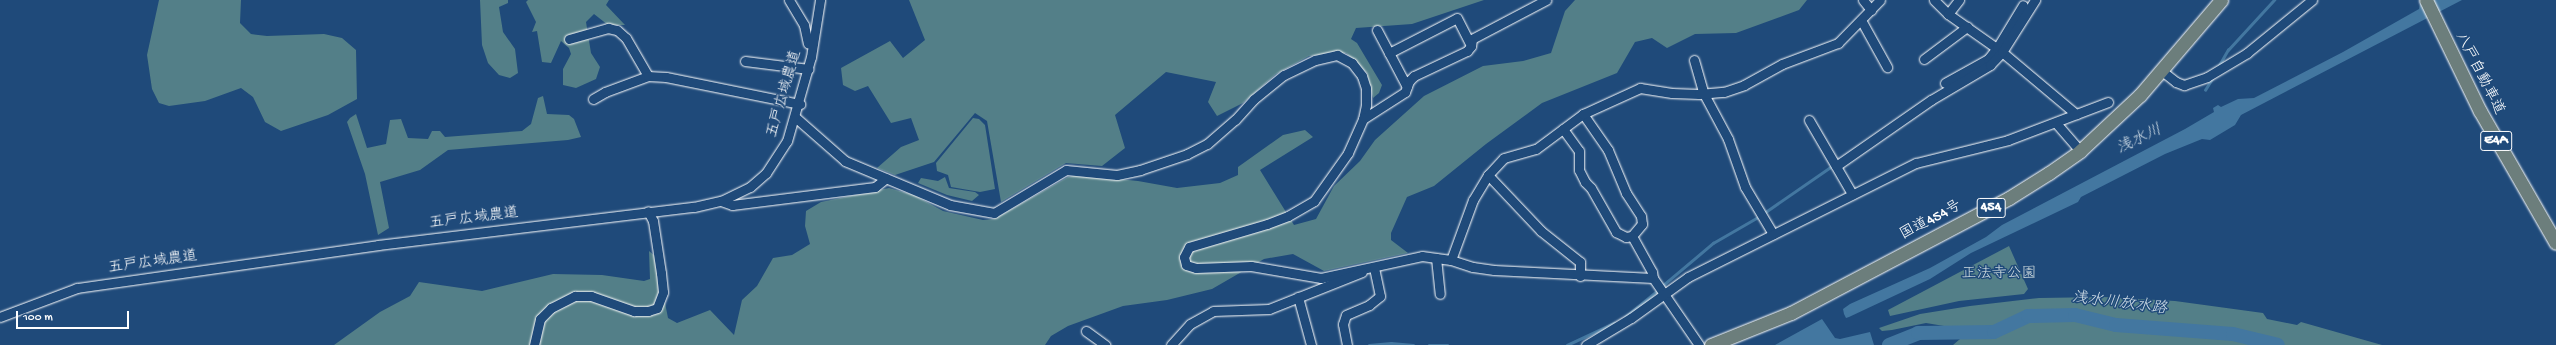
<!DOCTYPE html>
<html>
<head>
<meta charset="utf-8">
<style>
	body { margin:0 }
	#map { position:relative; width:2556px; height:345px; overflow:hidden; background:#1f4a7a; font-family:"Gochi Hand","Klee One",sans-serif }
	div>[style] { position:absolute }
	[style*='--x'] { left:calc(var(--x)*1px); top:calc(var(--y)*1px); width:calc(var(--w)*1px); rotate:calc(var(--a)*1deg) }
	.green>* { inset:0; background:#537f88 }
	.water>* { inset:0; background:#4377a0 }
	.stream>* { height:2.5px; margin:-1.25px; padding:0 1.25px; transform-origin:1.25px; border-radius:1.25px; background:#4377a0 }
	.river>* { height:14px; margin:-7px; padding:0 7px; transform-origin:7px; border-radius:7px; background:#4377a0 }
	.roads { filter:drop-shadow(0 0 1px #fff) drop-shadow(0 0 1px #fff) }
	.minor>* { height:9px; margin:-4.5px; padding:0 4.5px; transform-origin:4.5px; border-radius:4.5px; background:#1f4a7a }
	.highway>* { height:13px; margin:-6.5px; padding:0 6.5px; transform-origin:6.5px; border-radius:6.5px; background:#6c7e7c }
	span { translate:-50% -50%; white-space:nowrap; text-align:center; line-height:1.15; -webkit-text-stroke:3px #1f4a7a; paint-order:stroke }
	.shield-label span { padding:1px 3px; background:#1f4a7a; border:1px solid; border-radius:3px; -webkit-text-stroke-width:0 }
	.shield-label { font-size:14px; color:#fff; font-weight:700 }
	.street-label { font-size:15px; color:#fff }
	.park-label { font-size:15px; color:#d4dfe1 }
	.water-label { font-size:16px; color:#d0dde7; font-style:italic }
	.scale { position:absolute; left:16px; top:311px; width:113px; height:18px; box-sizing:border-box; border:2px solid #fff; border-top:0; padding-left:5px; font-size:12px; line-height:14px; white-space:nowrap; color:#fff; -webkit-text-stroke:3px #1f4a7a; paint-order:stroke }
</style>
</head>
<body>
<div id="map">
	<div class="green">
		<i style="clip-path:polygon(159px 0,241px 0,240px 23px,251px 34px,267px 36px,324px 34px,342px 38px,356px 50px,357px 99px,328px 115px,281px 131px,265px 122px,253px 97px,241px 88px,205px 101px,169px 106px,159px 103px,152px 89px,147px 55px)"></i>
		<i style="clip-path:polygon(480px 0,508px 0,508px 3px,499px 7px,503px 32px,515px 49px,518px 73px,510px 78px,499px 75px,488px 63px,482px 45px)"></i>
		<i style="clip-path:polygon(528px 0,609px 0,606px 5px,625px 25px,608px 25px,594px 14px,586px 22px,591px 53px,600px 67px,596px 79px,576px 88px,563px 85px,563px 69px,571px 54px,569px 48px,561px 41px,551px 63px,542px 62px,537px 31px,532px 32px,536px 22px,526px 2px)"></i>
		<i style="clip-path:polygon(909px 0,1484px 0,1412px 24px,1356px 28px,1351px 39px,1357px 43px,1382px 85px,1379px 93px,1373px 98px,1367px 73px,1346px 53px,1309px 56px,1276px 74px,1243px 103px,1217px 116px,1208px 102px,1216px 82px,1166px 72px,1115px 115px,1125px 148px,1102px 166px,1066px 163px,1001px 202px,987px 121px,975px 113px,934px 162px,895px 175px,877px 168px,901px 147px,919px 140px,911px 118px,891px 123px,868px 86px,855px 91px,843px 85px,841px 68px,890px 41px,903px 58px,925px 40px)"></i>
		<i style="clip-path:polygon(1575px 0,1807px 0,1799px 10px,1736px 33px,1695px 34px,1667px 48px,1652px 38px,1635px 42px,1617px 73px,1542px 103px,1486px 144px,1434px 186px,1407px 197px,1391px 233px,1391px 240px,1408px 253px,1324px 271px,1293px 254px,1264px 259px,1212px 289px,1167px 300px,1123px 306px,1068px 326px,1051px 336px,1045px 345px,334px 345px,380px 312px,410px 296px,419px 282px,482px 291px,553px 274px,602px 275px,644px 281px,650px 279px,649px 251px,656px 257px,668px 318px,677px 323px,710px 310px,734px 335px,742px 300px,757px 286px,773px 258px,792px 255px,810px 244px,805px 226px,806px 211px,821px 202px,889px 188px,914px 195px,943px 211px,983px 220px,994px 219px,1068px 177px,1078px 175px,1138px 181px,1177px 188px,1220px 183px,1238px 175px,1238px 167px,1283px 135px,1305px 130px,1313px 137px,1260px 170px,1294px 225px,1316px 219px,1334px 186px,1360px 161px,1375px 140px,1424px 96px,1483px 66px,1523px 61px,1551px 53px,1565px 11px)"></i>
		<i style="clip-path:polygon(543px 96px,547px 114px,569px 115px,574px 119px,581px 137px,568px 140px,448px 150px,420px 170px,380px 182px,389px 228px,378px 235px,365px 174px,347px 122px,350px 118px,356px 114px,367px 148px,386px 144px,390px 120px,401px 119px,408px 138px,428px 139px,432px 131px,440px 131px,445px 137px,522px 131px,531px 124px,538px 98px)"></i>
		<i style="clip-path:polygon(973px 118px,979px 119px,985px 125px,995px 189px,980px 192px,951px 187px,948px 175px,937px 171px,936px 163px)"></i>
		<i style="clip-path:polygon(945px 177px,949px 188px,975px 192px,979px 195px,972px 201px,947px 195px,918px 183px,921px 178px,938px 181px)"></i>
		<i style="clip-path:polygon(2009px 246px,2028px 289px,2024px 294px,1959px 301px,1890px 316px,1888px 310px)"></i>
		<i style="clip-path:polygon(2104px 297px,2175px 301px,2263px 313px,2267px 319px,2297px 325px,2301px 322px,2382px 345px,1953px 345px,1960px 339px,1950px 327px,1926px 323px,1892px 330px,1882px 331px,1879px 328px,1920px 314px,1970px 306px,2039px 298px)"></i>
	</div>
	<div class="water">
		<i style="clip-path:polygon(2428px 0,2462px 0,2241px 115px,2235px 125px,2210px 140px,2202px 139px,2165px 154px,2081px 197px,2078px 202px,1971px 253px,1930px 279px,1849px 317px,1846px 318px,1844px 314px,1843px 309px,1850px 304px,1930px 268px,1986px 237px,2002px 225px,2185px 129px,2214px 112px,2213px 108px,2218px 105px,2221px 107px,2238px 99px,2254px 98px,2343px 52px,2419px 9px,2420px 4px)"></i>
		<i style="clip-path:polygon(1822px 319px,1835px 338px,1840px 339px,1870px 332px,1874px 345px,1775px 345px)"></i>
	</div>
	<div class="stream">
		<i style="--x:2218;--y:67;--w:20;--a:-60"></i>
		<i style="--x:2228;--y:50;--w:68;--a:-47.4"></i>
		<i style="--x:2205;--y:90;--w:15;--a:-58"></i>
		<i style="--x:1764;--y:213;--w:83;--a:-34.7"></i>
		<i style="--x:1662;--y:286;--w:67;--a:-40.1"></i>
		<i style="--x:1713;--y:243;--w:54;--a:-29.9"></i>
		<i style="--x:1625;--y:317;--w:43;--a:-39.3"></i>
		<i style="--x:1369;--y:345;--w:22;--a:-5"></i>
		<i style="--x:1391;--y:343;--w:22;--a:5"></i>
		<i style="--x:1429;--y:345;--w:19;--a:0"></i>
		<i style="--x:1567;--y:345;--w:52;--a:-25.1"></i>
	</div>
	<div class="river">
		<i style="--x:1889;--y:345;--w:31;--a:-22"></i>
		<i style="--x:1918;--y:333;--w:76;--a:-0.8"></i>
		<i style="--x:1994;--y:332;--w:38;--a:-25"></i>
		<i style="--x:2028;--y:316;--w:47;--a:-1.2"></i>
		<i style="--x:2075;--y:315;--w:42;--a:13.7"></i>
		<i style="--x:2116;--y:325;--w:117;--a:4.4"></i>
		<i style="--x:2233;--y:334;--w:46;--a:13.7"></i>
	</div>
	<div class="roads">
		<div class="minor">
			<i style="--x:789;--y:0;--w:29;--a:59"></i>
			<i style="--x:804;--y:25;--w:19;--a:78"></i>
			<i style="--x:1863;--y:0;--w:13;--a:51"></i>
			<i style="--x:1934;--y:0;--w:20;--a:45"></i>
			<i style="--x:1948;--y:14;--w:66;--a:35.1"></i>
			<i style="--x:2002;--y:52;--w:97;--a:40"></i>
			<i style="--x:1948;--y:14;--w:18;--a:-52"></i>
			<i style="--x:1861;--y:20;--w:54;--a:61"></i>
			<i style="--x:1377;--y:30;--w:64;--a:62.2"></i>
			<i style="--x:569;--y:39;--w:41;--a:-15.8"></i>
			<i style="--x:608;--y:28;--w:9;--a:13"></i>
			<i style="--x:617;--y:30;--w:12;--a:42"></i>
			<i style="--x:626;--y:38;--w:44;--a:59.9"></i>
			<i style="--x:1389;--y:53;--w:76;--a:-27.2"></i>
			<i style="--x:1457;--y:18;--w:31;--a:63"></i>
			<i style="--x:1924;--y:59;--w:54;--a:-36.7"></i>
			<i style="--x:1694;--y:60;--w:35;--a:74"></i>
			<i style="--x:1704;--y:94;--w:51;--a:61.9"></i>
			<i style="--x:1728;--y:139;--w:51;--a:70.5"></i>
			<i style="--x:1745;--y:187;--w:55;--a:59.2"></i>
			<i style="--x:745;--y:61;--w:64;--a:7.1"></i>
			<i style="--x:2162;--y:71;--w:18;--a:38"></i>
			<i style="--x:2176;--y:82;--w:9;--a:21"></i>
			<i style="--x:2184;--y:85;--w:24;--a:-19"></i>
			<i style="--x:2207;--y:77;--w:47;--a:-31"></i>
			<i style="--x:2247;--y:53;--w:84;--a:-39.2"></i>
			<i style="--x:1945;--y:83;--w:49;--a:-29.2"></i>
			<i style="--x:1988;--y:59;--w:14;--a:-51"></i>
			<i style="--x:1997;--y:48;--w:50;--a:-58.8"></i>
			<i style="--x:593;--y:99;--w:14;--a:-30"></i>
			<i style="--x:605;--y:92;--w:46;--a:-20.4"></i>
			<i style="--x:648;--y:76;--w:18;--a:3"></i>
			<i style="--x:666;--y:77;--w:137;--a:11.4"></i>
			<i style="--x:1583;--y:114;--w:44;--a:55.2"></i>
			<i style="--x:1608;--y:150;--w:47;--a:67.3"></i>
			<i style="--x:1626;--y:193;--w:27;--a:57"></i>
			<i style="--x:1641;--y:216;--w:8;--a:83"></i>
			<i style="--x:1642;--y:224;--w:16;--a:130"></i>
			<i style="--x:1632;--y:236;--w:41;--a:60.9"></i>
			<i style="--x:1652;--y:272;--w:6;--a:81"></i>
			<i style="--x:795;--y:117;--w:67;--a:41.3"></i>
			<i style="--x:845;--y:161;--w:114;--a:22.7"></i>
			<i style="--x:950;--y:205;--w:45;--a:10.3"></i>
			<i style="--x:994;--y:213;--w:84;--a:-30.8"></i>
			<i style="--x:1066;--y:170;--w:51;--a:5.6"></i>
			<i style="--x:1117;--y:175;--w:24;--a:-12"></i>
			<i style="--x:1140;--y:170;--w:50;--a:-18.8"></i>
			<i style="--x:1187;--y:154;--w:22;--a:-27"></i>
			<i style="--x:1207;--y:144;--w:37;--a:-41"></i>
			<i style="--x:1235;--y:120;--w:28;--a:-48"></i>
			<i style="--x:1254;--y:99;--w:38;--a:-39"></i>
			<i style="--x:1284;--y:75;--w:34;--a:-26"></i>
			<i style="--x:1315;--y:60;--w:23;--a:-13"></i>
			<i style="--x:1337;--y:55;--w:17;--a:28"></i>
			<i style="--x:1352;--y:63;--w:16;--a:52"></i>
			<i style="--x:1362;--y:76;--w:13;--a:72"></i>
			<i style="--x:1366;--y:88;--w:17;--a:90"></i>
			<i style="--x:1366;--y:105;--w:14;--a:102"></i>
			<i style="--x:1363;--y:119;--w:37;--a:114"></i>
			<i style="--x:1348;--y:153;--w:59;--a:125.3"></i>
			<i style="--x:1314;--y:201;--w:30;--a:150"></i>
			<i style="--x:1288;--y:216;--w:22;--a:159"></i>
			<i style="--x:1267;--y:224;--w:81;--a:163.6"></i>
			<i style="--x:1189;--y:247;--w:11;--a:117"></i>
			<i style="--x:1184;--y:257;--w:8;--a:76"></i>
			<i style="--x:1186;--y:265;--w:10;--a:17"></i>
			<i style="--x:1196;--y:268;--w:55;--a:-2.1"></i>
			<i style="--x:1251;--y:266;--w:71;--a:9.7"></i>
			<i style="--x:1321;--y:278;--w:103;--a:-12.3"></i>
			<i style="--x:1422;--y:256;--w:29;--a:8"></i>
			<i style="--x:1451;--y:260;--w:23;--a:18"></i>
			<i style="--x:1473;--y:267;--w:21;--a:8"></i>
			<i style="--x:1494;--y:270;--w:159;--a:2.9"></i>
			<i style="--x:1653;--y:278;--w:81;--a:55.5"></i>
			<i style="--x:1363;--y:119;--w:50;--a:-32.7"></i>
			<i style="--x:1405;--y:92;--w:12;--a:-70"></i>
			<i style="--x:1409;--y:81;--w:7;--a:-45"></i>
			<i style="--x:1414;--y:76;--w:59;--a:-25.3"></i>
			<i style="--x:1467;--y:51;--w:6;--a:-51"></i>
			<i style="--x:1471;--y:46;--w:7;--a:-82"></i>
			<i style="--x:1472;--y:39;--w:84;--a:-27.8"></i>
			<i style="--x:1809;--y:120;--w:86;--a:59.8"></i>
			<i style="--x:2056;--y:123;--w:37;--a:49"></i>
			<i style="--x:1563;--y:129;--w:27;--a:54"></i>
			<i style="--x:1579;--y:151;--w:19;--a:90"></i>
			<i style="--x:1579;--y:170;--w:13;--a:63"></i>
			<i style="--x:1585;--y:182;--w:8;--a:45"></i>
			<i style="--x:1591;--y:188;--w:51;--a:60.4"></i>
			<i style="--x:1616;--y:232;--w:11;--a:27"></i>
			<i style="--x:1626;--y:237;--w:6;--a:-9"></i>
			<i style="--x:1836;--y:166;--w:116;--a:-34.8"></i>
			<i style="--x:1931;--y:100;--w:69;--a:-30.7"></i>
			<i style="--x:1990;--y:65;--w:18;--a:-47"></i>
			<i style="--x:2002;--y:52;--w:62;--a:-57.6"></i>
			<i style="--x:1488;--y:175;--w:77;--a:46.6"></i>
			<i style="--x:1541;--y:231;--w:50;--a:38.5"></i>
			<i style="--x:1580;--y:262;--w:14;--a:90"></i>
			<i style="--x:721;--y:201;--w:12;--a:20"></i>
			<i style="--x:732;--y:205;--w:144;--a:-7.2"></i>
			<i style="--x:875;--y:187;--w:14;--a:-39"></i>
			<i style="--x:1436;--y:258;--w:36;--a:84"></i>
			<i style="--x:1451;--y:260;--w:64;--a:-69.9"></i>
			<i style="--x:1473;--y:200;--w:29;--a:-59"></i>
			<i style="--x:1488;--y:175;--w:23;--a:-47"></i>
			<i style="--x:1504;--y:158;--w:33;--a:-16"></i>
			<i style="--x:1536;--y:149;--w:59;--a:-36.7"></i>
			<i style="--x:1583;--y:114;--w:63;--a:-24.5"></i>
			<i style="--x:1640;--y:88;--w:32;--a:9"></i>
			<i style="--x:1672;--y:93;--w:27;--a:2"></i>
			<i style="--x:1699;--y:94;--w:25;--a:-5"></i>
			<i style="--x:1724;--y:92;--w:21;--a:-19"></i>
			<i style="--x:1744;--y:85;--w:43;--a:-28.9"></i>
			<i style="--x:1782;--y:64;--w:60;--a:-20.6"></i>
			<i style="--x:1838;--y:43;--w:60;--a:-45.7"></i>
			<i style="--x:1298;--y:297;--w:50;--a:74.8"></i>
			<i style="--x:0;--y:317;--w:82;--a:-20.6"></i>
			<i style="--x:77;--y:288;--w:304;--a:-8.1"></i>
			<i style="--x:378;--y:245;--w:318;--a:-6.9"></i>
			<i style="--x:694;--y:207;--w:28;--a:-13"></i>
			<i style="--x:721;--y:201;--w:32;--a:-26"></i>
			<i style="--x:750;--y:187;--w:21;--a:-41"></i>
			<i style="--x:766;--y:173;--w:38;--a:-57"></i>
			<i style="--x:787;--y:141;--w:87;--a:-74.1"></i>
			<i style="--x:811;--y:57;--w:58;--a:-81"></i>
			<i style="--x:1086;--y:331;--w:24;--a:36"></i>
			<i style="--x:534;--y:345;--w:27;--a:-77"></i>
			<i style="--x:540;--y:319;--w:16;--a:-45"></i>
			<i style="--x:551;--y:308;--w:27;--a:-27"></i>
			<i style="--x:575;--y:296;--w:16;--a:0"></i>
			<i style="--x:591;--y:296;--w:46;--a:19.2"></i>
			<i style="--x:634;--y:311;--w:14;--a:0"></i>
			<i style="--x:648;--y:311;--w:9;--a:-18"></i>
			<i style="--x:657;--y:308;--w:17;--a:-69"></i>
			<i style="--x:663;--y:292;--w:19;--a:-96"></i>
			<i style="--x:661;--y:273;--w:53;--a:-98.7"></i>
			<i style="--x:653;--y:221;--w:11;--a:-117"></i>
			<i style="--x:1171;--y:345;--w:28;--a:-48"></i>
			<i style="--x:1190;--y:324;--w:26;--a:-29"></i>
			<i style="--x:1213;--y:311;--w:56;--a:-2"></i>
			<i style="--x:1269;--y:309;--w:100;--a:-21.7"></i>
			<i style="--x:1347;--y:345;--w:21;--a:-101"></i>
			<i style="--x:1343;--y:324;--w:9;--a:-72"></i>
			<i style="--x:1346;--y:315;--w:25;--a:-23"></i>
			<i style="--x:1369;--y:305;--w:14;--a:-39"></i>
			<i style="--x:1380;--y:296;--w:29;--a:-102"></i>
			<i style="--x:1586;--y:345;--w:52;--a:-31"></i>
			<i style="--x:1631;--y:318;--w:70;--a:-35.7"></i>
			<i style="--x:1688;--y:277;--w:255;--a:-26.6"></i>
			<i style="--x:1916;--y:163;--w:95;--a:-14"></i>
			<i style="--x:2008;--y:140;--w:107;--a:-20.8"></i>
		</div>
		<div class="highway">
			<i style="--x:2426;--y:0;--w:123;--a:64.1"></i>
			<i style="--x:2480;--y:111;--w:152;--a:60.1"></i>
			<i style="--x:1711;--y:345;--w:86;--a:-21.8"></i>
			<i style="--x:1791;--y:313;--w:246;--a:-27.8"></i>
			<i style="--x:2009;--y:198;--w:47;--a:-32"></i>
			<i style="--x:2049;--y:173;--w:38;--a:-35"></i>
			<i style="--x:2080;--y:151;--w:82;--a:-43"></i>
			<i style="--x:2140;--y:95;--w:125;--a:-49.5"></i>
		</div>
	</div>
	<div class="shield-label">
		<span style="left:2496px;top:141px">E4A</span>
		<span style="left:1991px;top:208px">454</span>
	</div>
	<div class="street-label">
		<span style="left:2479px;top:74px;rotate:63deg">八戸自動車道</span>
		<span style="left:785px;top:94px;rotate:-74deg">五戸広域農道</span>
		<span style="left:474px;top:219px;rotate:-7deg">五戸広域農道</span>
		<span style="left:1931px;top:221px;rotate:-28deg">国道454号</span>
		<span style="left:153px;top:263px;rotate:-8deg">五戸広域農道</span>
	</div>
	<div class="park-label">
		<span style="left:1999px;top:275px">正法寺公園</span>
	</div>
	<div class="water-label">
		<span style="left:2140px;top:141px;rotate:-26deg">浅水川</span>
		<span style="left:2119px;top:305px;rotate:7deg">浅水川放水路</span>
	</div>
	<div class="scale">100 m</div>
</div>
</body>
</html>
